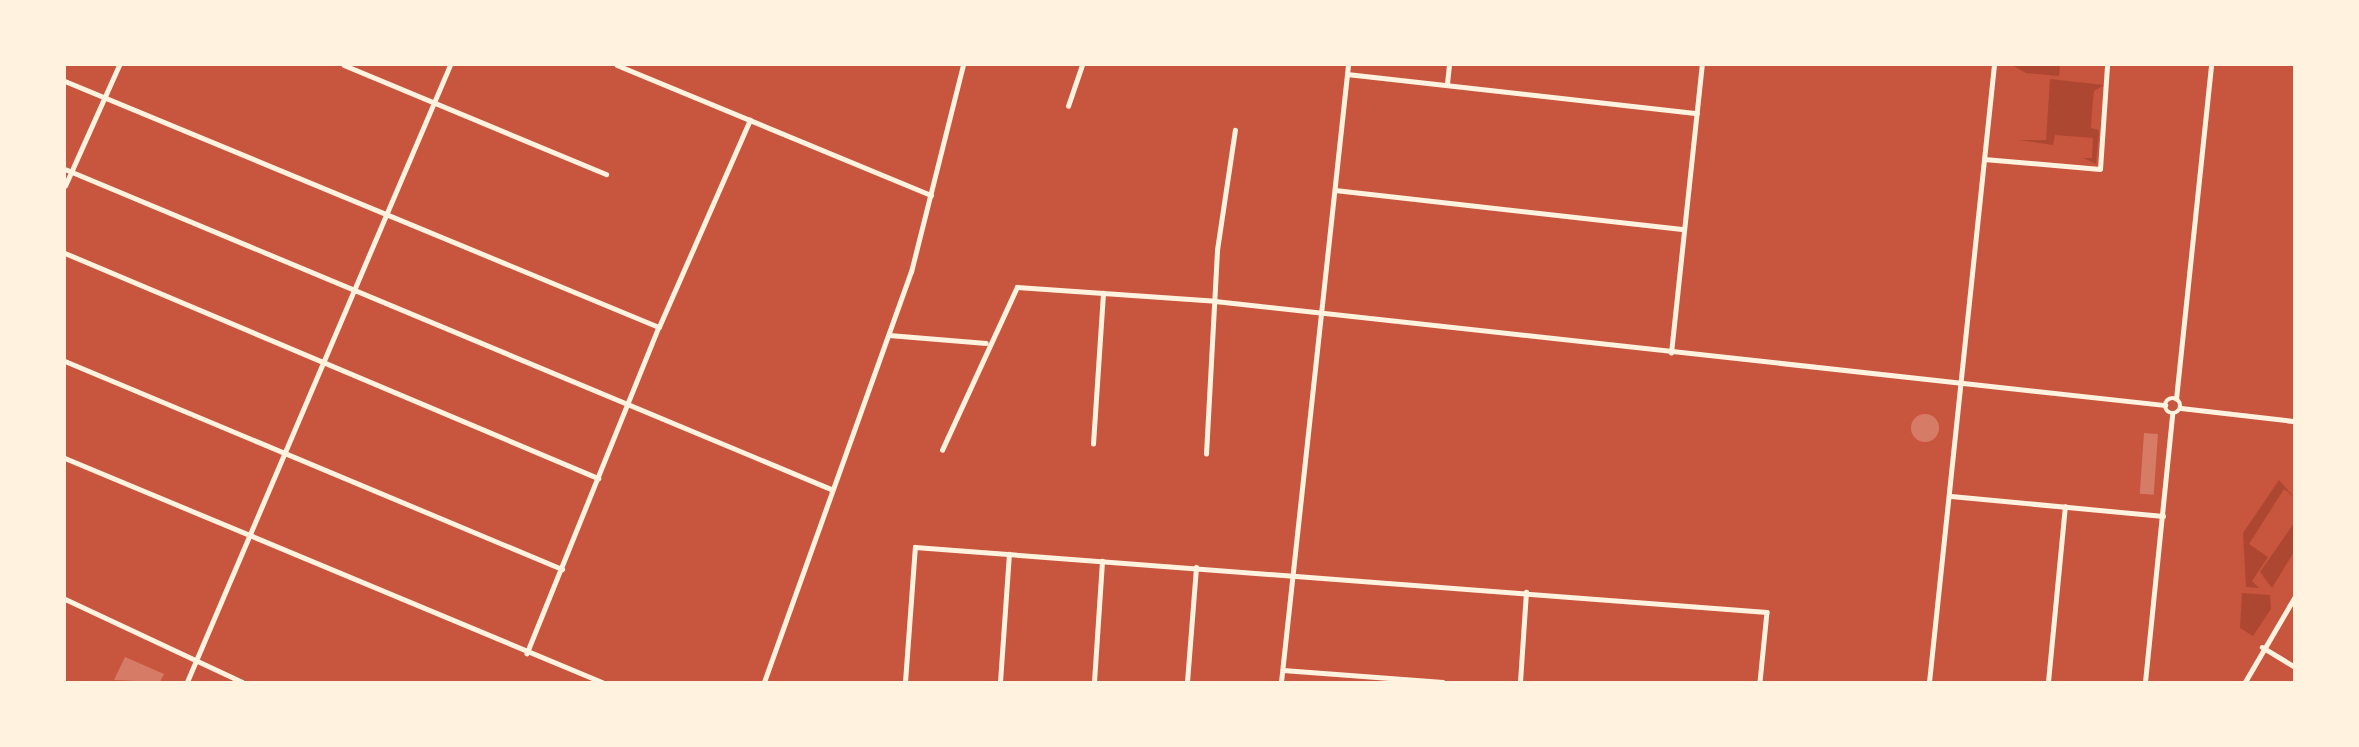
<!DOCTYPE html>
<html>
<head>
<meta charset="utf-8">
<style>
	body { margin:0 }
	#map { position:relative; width:2359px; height:747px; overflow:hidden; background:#c8553d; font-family:"PT Serif",serif }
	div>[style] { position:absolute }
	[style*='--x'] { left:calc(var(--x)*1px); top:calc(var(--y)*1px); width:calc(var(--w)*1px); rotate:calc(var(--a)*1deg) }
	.green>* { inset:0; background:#ae4732 }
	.building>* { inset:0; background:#d67c66; transform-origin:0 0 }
	.round { border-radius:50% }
	.minor>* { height:4.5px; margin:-2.25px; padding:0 2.25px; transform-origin:2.25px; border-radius:2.25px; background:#fff3e0 }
	.minor>.ring { margin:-2.25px; padding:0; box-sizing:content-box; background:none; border:4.5px solid #fff3e0; border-radius:50% }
	.tertiary>* { height:5px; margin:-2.5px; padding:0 2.5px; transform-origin:2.5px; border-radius:2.5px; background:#fff3e0 }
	span { translate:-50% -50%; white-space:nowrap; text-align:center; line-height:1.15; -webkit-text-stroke:7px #fff3e0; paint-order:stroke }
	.frame { position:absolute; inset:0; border:66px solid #fff3e0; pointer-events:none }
</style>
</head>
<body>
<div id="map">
	<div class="green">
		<i style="clip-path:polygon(2012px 65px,2060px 65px,2059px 76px,2026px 73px)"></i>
		<i style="clip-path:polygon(2050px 79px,2104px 85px,2094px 91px,2092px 110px,2091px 128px,2099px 130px,2096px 164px,2083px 158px,2092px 158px,2093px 138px,2055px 135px,2053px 145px,2019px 140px,2046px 140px)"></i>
		<i style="clip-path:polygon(2279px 480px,2294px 497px,2284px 489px,2249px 544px,2268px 557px,2252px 581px,2259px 588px,2246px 587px,2243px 533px)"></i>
		<i style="clip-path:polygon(2294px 523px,2294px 552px,2272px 588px,2260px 572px)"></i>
		<i style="clip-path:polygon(2242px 593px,2270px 595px,2271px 609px,2253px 636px,2240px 628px)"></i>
	</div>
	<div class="building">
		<i class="round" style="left:1911px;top:414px;width:28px;height:28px"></i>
		<i style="left:2144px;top:433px;width:14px;height:61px;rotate:4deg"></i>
		<i style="clip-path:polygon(125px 657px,164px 674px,160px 682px,114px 680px)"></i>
	</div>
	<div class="minor">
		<i style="--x:344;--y:65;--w:284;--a:22.6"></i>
		<i style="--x:617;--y:65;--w:340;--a:22.5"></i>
		<i style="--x:1347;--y:74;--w:352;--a:6.4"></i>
		<i style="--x:65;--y:81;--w:643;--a:22.5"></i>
		<i style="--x:659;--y:327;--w:352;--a:112"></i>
		<i style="--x:1447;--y:84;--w:19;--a:-84"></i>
		<i style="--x:1068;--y:106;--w:43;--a:-71.1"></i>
		<i style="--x:1984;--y:159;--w:116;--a:4.9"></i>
		<i style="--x:2100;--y:169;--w:104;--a:-86.1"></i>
		<i style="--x:65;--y:169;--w:830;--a:22.67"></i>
		<i style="--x:65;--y:186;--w:133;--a:-65.9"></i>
		<i style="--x:1335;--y:190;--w:351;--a:6.4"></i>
		<i style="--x:65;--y:253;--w:579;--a:22.89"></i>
		<i style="--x:659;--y:327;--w:226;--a:-66.3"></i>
		<i style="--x:889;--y:335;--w:97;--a:4.7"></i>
		<i style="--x:1671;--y:353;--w:290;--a:-83.9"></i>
		<i style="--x:65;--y:361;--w:539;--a:22.71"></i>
		<i class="ring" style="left:2165px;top:398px;width:11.5px;height:11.5px"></i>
		<i style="--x:2176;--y:399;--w:336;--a:-84"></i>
		<i style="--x:2181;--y:408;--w:114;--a:6.6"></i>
		<i style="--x:1093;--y:444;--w:151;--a:-86.2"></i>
		<i style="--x:942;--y:450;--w:179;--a:-65.3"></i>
		<i style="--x:1017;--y:287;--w:198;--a:4"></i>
		<i style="--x:1215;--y:301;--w:956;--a:6.25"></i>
		<i style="--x:1206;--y:454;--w:204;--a:-86.9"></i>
		<i style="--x:1217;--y:250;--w:121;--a:-81.5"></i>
		<i style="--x:65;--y:458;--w:582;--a:22.64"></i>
		<i style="--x:1951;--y:496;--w:213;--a:5.4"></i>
		<i style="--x:2262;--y:647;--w:37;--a:31"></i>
		<i style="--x:1283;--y:670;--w:160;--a:4.3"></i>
		<i style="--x:187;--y:682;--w:671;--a:-66.91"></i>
		<i style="--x:764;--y:682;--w:436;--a:-70.3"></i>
		<i style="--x:911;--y:272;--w:213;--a:-75.9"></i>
		<i style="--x:905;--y:682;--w:135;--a:-85.8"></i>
		<i style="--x:915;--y:547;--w:854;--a:4.36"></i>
		<i style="--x:1767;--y:612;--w:70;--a:95.7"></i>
		<i style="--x:1000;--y:682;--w:128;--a:-86"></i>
		<i style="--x:1094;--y:682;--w:121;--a:-86.2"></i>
		<i style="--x:1187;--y:682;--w:115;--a:-85.5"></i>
		<i style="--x:1281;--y:682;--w:621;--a:-83.8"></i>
		<i style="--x:1520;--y:682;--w:90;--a:-86.2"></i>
		<i style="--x:2048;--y:682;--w:176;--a:-84.5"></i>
		<i style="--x:2145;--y:682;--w:269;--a:-84.2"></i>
		<i style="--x:2245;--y:682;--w:97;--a:-59.7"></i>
	</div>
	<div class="tertiary">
		<i style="--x:65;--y:599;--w:195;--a:25.1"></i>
		<i style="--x:1929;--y:682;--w:620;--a:-83.99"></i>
	</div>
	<div class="frame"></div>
</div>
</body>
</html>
